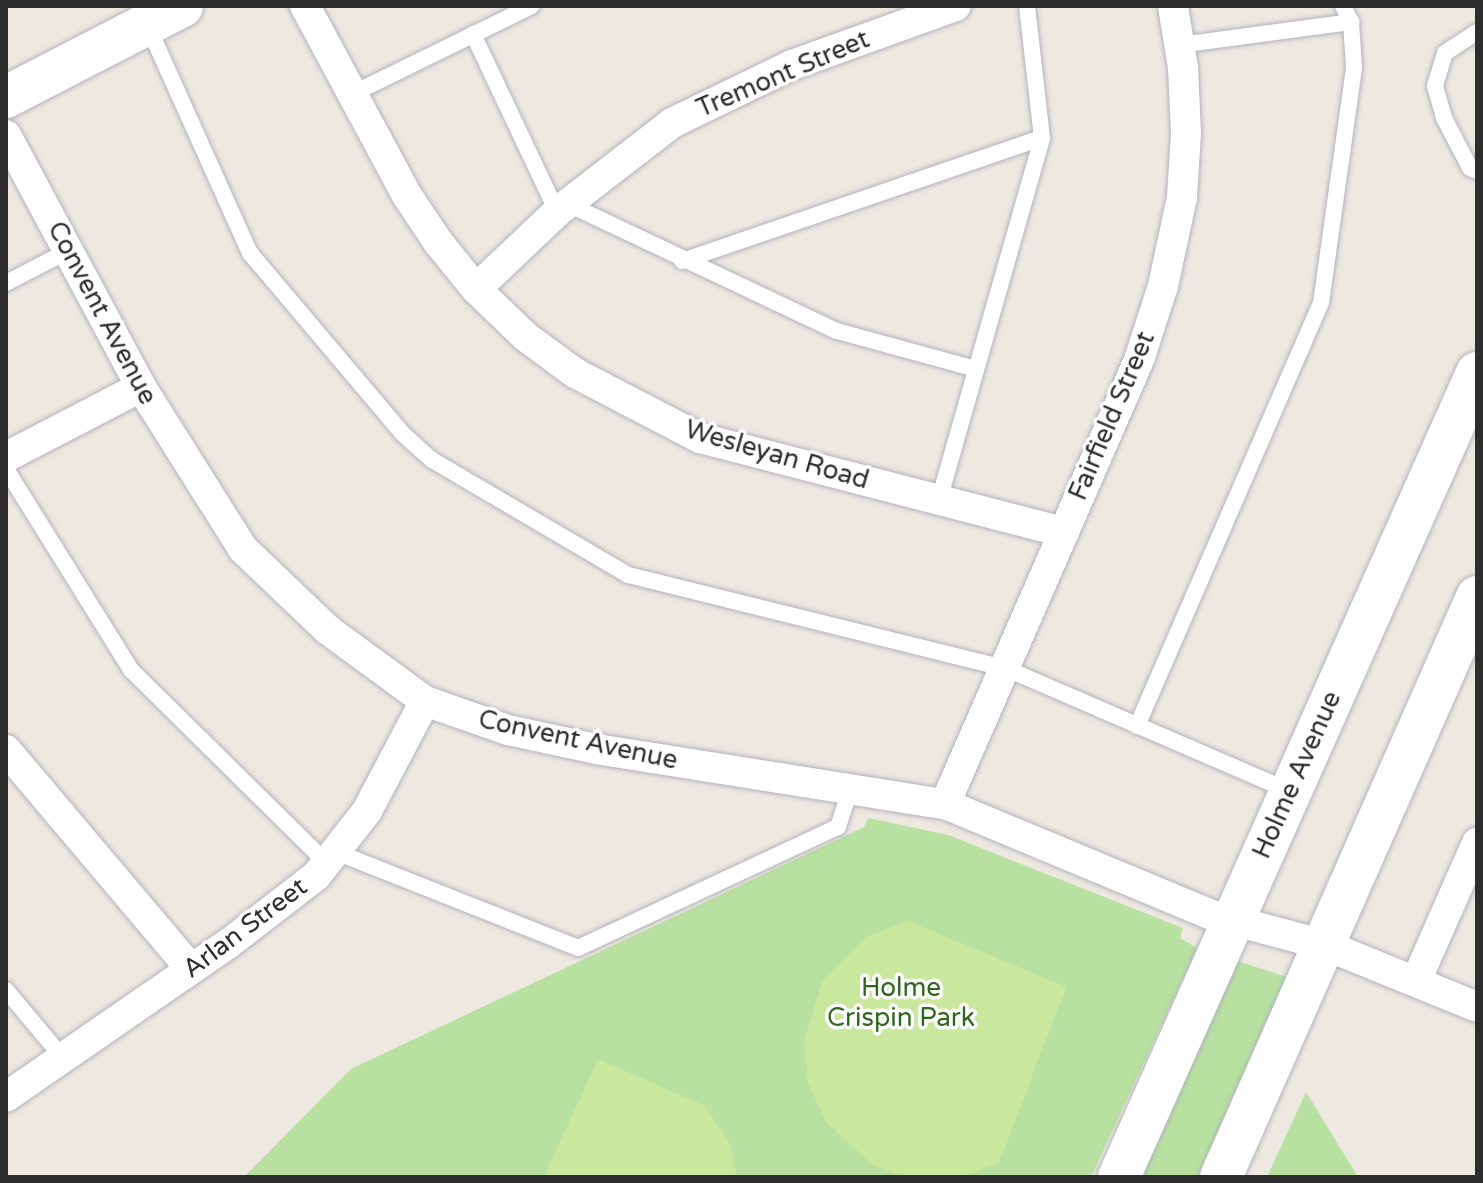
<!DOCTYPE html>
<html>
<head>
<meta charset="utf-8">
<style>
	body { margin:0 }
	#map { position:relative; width:1483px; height:1183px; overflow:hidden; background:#ede8e0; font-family:"Varela Round",sans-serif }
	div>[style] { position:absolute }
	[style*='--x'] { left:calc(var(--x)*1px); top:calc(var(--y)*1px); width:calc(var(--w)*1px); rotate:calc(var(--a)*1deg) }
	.green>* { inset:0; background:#b8e0a0 }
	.pitch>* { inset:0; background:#c9e79d }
	.roads { filter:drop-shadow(0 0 2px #b1b3bc) drop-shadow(0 0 2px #b1b3bc) }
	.lane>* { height:16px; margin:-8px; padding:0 8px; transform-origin:8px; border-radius:8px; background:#fff }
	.street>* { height:30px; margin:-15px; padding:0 15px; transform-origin:15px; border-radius:15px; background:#fff }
	.secondary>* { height:42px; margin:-21px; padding:0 21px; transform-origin:21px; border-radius:21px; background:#fff }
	span { translate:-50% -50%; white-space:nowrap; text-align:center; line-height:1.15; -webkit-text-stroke:7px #fff; paint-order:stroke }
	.street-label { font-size:26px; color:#2d2d2d }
	.park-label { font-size:26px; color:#30671f }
	.frame { position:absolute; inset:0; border:8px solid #2d2d2d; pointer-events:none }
</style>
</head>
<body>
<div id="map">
	<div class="green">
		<i style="clip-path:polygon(868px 818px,948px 835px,1183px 928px,1180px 938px,1197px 948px,1091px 1177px,244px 1177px,351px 1069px,864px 827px)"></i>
		<i style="clip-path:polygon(1234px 960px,1290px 978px,1203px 1177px,1138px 1177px)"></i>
		<i style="clip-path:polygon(1306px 1092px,1358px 1177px,1267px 1177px)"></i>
	</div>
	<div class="pitch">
		<i style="clip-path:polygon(908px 921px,1066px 987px,999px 1163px,961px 1177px,907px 1177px,874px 1166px,826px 1122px,808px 1083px,804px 1040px,823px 980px,868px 936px)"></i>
		<i style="clip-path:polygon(598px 1059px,705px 1106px,731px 1146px,737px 1177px,544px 1177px)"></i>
	</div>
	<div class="roads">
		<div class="lane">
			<i style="--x:147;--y:24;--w:251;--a:65.8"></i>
			<i style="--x:250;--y:253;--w:237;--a:49.8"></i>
			<i style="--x:403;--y:434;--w:39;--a:42"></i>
			<i style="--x:432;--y:460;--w:227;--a:30.4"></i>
			<i style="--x:628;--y:575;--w:388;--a:13.9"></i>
			<i style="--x:1005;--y:668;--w:309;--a:23.4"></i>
			<i style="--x:1477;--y:32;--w:38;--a:147"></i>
			<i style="--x:1445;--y:53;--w:34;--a:107"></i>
			<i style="--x:1435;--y:86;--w:33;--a:74"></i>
			<i style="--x:1444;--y:118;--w:56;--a:62.5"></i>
			<i style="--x:1470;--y:168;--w:8;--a:23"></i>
			<i style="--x:473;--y:34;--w:197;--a:64.7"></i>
			<i style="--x:1179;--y:45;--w:174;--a:-7.6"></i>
			<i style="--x:352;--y:94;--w:200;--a:-26.1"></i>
			<i style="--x:568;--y:204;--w:297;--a:25.3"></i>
			<i style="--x:837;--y:331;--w:144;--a:15.3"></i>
			<i style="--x:682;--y:261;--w:380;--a:-18.9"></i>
			<i style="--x:6;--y:283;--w:70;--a:-27.3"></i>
			<i style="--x:6;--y:469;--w:237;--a:58.1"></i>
			<i style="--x:131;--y:670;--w:275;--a:44.6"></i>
			<i style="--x:939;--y:500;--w:376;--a:-74.1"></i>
			<i style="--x:1042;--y:138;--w:133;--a:-96.5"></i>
			<i style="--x:1137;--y:726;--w:461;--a:-66.5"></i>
			<i style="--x:1321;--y:303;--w:238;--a:-82"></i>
			<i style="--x:1354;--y:67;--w:45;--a:-93.8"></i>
			<i style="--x:1351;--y:22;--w:18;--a:-117"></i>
			<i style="--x:336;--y:852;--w:260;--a:21.6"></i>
			<i style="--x:578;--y:948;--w:287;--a:-25"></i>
			<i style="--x:838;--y:827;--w:40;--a:-72"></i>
			<i style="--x:6;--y:990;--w:90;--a:50"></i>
		</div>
		<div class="street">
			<i style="--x:305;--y:6;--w:217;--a:61.7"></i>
			<i style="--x:408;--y:197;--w:54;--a:56.3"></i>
			<i style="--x:438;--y:242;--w:60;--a:51"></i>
			<i style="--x:476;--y:289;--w:69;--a:43.8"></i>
			<i style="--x:526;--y:337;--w:61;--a:36.3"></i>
			<i style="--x:575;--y:373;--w:141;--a:27.5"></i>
			<i style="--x:700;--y:438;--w:376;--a:14.5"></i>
			<i style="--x:6;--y:135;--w:286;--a:61.8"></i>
			<i style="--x:141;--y:387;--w:191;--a:57.8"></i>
			<i style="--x:243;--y:549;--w:117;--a:43.6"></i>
			<i style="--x:328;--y:630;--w:120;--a:36.2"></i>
			<i style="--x:425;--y:701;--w:88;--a:19.3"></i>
			<i style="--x:508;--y:730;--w:90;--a:12.2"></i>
			<i style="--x:596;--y:749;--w:353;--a:9"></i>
			<i style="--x:945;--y:804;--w:286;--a:22.6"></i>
			<i style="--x:1209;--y:914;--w:120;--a:15"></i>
			<i style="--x:1325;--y:945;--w:164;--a:22.2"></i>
			<i style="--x:476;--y:289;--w:112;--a:-43.5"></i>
			<i style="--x:557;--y:212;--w:145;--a:-37.7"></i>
			<i style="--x:672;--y:123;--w:133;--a:-25.8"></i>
			<i style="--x:792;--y:65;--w:174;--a:-19.8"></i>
			<i style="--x:6;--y:457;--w:152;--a:-27.4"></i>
			<i style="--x:6;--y:750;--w:287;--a:49.8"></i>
			<i style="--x:945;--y:804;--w:488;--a:-66.4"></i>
			<i style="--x:1140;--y:357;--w:75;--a:-72.1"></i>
			<i style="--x:1163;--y:286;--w:91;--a:-77.9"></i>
			<i style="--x:1182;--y:197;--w:64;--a:-86.4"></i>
			<i style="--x:1186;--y:133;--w:65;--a:-92.6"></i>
			<i style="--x:1183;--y:68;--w:63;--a:-99.2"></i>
			<i style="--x:1416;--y:981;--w:151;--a:-66.2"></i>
			<i style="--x:6;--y:1097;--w:270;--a:-34.6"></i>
			<i style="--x:228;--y:944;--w:111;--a:-37.7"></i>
			<i style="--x:316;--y:876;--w:83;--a:-51.9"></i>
			<i style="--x:367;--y:811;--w:124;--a:-62.2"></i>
		</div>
		<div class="secondary">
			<i style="--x:6;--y:97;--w:198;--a:-27.3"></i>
			<i style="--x:1119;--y:1177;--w:880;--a:-66"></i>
			<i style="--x:1221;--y:1177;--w:634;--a:-66.18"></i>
		</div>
	</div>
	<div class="street-label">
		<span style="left:783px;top:74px;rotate:-23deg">Tremont Street</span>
		<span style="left:102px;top:313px;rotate:62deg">Convent Avenue</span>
		<span style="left:1112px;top:416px;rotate:-67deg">Fairfield Street</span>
		<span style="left:777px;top:455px;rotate:16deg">Wesleyan Road</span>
		<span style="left:578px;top:740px;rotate:12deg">Convent Avenue</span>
		<span style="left:1297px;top:775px;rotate:-66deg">Holme Avenue</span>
		<span style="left:245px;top:928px;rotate:-37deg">Arlan Street</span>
	</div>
	<div class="park-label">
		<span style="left:901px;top:1003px">Holme<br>Crispin Park</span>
	</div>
	<div class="frame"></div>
</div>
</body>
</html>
